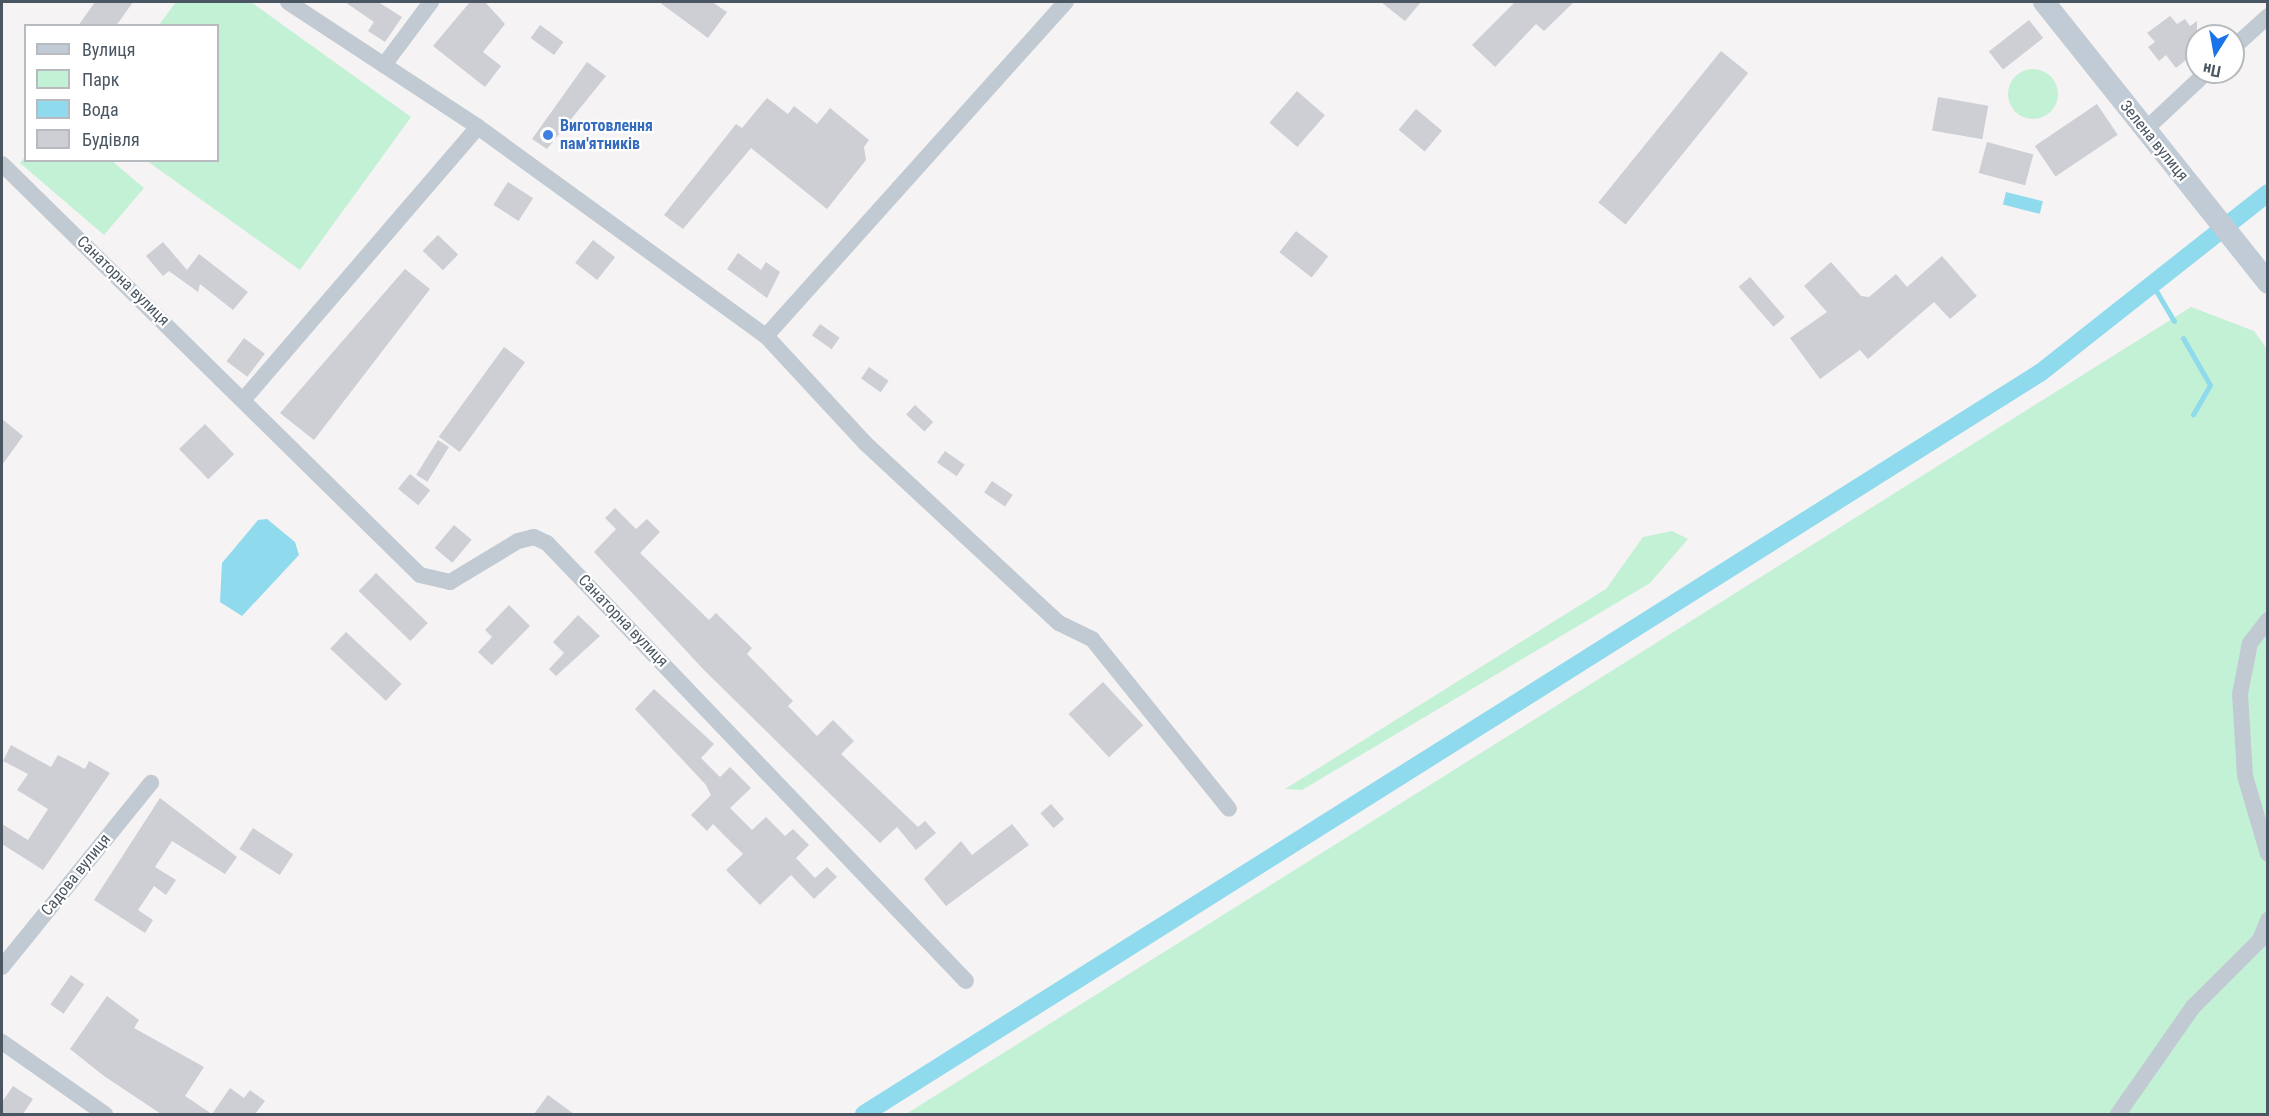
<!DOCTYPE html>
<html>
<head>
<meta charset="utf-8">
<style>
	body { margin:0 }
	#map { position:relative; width:2269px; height:1116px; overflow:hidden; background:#f5f3f3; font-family:"Roboto Condensed",sans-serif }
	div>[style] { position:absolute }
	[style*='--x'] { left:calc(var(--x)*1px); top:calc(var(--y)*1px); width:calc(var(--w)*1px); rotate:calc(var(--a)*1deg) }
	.green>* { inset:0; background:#c3f1d5 }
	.round { border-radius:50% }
	.water>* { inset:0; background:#90daee; transform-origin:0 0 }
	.stream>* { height:5px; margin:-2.5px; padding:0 2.5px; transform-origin:2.5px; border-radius:2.5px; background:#90daee }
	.canal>* { height:18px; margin:-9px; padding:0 9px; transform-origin:9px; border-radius:9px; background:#90daee }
	.building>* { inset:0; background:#cdcfd5; transform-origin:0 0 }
	.street>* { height:16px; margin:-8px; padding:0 8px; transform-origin:8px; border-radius:8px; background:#c1cad2 }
	.secondary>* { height:22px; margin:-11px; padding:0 11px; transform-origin:11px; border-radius:11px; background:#c1cbd6 }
	.dots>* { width:16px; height:16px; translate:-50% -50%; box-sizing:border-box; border:3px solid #fff; border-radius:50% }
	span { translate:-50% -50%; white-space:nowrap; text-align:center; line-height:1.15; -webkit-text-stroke:4.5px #fff; paint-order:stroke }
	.shop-label { font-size:16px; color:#366cbe; font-weight:700 }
	.left { translate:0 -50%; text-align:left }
	.street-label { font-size:16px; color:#4a5661 }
	.frame { position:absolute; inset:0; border:3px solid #4a5661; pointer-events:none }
	.legend { position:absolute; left:24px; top:24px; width:195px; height:138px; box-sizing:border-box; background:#fff; border:2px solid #b7bbc0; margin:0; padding:8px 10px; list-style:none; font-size:18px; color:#4a5661 }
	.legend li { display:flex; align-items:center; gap:12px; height:30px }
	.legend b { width:30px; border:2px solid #b7bbc0 }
	.north { position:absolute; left:2185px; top:24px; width:60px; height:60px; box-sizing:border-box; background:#fff; border:2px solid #b7bbc0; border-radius:50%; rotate:191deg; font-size:16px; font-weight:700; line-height:24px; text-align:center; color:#4a5661 }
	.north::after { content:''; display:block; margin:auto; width:21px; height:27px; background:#1a73e8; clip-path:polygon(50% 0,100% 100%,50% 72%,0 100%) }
</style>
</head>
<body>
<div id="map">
	<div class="green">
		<i style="clip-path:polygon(176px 2px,251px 2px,411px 117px,300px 270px,147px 161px,218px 160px,218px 26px,159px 25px)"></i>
		<i class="round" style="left:2008px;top:69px;width:50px;height:50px"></i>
		<i style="clip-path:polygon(25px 157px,112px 161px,144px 188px,104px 235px,20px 163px)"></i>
		<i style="clip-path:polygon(2191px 307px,2254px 331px,2267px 349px,2267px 1114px,906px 1114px)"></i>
		<i style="clip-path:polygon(1672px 531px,1688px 539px,1650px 583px,1302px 790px,1285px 789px,1606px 589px,1643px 537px)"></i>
	</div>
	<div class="water">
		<i style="left:2006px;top:192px;width:38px;height:13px;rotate:14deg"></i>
		<i style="clip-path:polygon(267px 519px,295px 542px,299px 555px,242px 616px,220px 602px,222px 563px,258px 520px)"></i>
	</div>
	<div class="stream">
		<i style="--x:2152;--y:284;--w:43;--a:59.3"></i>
		<i style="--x:2183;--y:338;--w:54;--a:60.1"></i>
		<i style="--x:2210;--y:385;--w:34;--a:120"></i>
	</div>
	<div class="canal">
		<i style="--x:864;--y:1114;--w:1390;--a:-32.22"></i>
		<i style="--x:2040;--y:373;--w:290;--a:-38.3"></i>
	</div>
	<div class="building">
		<i style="clip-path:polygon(95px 2px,133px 2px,116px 26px,78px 26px)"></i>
		<i style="clip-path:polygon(345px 2px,378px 2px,402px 17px,385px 42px,368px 31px,374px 22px)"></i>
		<i style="clip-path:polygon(470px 2px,485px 2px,505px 24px,483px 52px,501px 66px,485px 87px,433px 46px)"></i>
		<i style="clip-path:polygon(659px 2px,712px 2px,727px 12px,708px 38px)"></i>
		<i style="clip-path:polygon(1381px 2px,1421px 2px,1405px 21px)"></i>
		<i style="clip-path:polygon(1515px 2px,1574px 2px,1544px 31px,1536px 24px,1495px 67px,1472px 45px)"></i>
		<i style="clip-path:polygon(2170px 16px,2177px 24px,2185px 19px,2190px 26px,2197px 21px,2197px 51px,2176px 68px,2166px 55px,2159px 61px,2148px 47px,2155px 42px,2147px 33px)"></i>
		<i style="left:2029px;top:20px;width:23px;height:51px;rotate:52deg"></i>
		<i style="left:540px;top:25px;width:29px;height:16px;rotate:36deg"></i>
		<i style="left:1721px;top:51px;width:35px;height:195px;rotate:39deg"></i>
		<i style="clip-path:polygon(587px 62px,606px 76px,547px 149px,532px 139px)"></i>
		<i style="left:1297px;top:91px;width:37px;height:42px;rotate:41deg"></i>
		<i style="left:1938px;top:97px;width:51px;height:34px;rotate:10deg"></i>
		<i style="clip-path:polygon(767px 98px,788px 114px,794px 106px,817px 124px,830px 108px,869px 140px,864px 147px,866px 160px,827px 209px,751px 148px,683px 229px,664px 215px,736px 124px,742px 128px)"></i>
		<i style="left:2097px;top:104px;width:37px;height:75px;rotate:56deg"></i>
		<i style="left:1416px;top:109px;width:34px;height:27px;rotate:40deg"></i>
		<i style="left:1987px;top:142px;width:48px;height:32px;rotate:15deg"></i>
		<i style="left:508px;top:182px;width:30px;height:27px;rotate:33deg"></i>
		<i style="left:1296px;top:231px;width:41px;height:27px;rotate:38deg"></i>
		<i style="left:438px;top:235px;width:28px;height:22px;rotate:44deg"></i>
		<i style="left:593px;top:240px;width:28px;height:29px;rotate:38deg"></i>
		<i style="clip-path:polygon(163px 242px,187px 270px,199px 254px,248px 292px,233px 310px,200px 284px,198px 292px,169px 271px,163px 276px,146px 256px)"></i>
		<i style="clip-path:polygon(738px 253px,761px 270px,766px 262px,780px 272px,767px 298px,727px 269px)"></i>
		<i style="clip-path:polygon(1942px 256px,1977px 296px,1950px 319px,1934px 302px,1868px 359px,1860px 350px,1820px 379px,1790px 338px,1827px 312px,1804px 286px,1831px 262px,1861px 296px,1869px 297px,1896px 274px,1907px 287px)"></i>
		<i style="clip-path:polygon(405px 269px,430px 289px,314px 440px,280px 413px)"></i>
		<i style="left:1750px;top:277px;width:53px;height:15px;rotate:49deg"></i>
		<i style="left:820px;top:324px;width:24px;height:14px;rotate:35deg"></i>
		<i style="left:244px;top:338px;width:26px;height:29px;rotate:37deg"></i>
		<i style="left:504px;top:347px;width:26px;height:111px;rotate:36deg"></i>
		<i style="left:869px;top:367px;width:24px;height:14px;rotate:35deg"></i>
		<i style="left:915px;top:405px;width:25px;height:13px;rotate:43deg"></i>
		<i style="clip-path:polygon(2px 419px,23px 436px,2px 465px)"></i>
		<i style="left:205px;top:424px;width:42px;height:36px;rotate:46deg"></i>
		<i style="left:438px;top:440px;width:13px;height:41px;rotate:32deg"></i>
		<i style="left:945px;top:451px;width:24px;height:14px;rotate:35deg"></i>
		<i style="left:410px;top:474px;width:26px;height:19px;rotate:39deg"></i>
		<i style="left:992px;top:481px;width:25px;height:14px;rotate:34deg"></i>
		<i style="clip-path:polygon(615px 508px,636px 529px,647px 519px,660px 532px,640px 553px,709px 620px,716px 613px,752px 648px,747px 654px,793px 701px,788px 706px,817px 736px,833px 720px,854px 741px,841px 754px,918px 827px,925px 821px,936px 833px,916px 850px,897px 827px,880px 843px,704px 670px,594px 552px,616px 529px,605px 518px)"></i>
		<i style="left:454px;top:525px;width:23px;height:30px;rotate:40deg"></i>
		<i style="left:376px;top:573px;width:72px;height:25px;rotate:44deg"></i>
		<i style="clip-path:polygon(509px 605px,530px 626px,492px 665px,478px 652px,492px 637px,485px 630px)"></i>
		<i style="clip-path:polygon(578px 615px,600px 636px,556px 676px,549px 669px,564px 653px,553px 642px)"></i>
		<i style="left:346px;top:632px;width:76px;height:23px;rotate:43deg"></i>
		<i style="left:1103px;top:682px;width:59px;height:47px;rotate:47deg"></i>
		<i style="clip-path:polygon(654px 689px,714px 744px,701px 758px,720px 777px,730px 767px,751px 788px,730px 808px,752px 830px,766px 817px,785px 836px,793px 829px,809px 845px,796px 858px,815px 878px,827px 867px,837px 877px,814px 899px,791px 875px,760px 905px,726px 870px,743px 854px,713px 824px,707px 831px,691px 815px,711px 795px,706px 785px,635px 709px)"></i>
		<i style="clip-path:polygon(11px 745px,51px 767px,58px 755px,85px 769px,89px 761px,110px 773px,43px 870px,2px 844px,2px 824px,28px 840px,48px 809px,17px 790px,28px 774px,3px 761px)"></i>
		<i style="clip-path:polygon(160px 798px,237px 857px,225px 874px,172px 841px,155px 867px,176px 880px,166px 895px,154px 886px,138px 910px,153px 920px,145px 933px,94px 900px)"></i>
		<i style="left:1051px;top:804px;width:20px;height:14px;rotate:49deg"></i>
		<i style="clip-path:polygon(1012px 824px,1029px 845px,946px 906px,924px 879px,961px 841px,972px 855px)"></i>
		<i style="left:253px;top:828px;width:48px;height:25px;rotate:33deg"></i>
		<i style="left:71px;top:975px;width:16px;height:36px;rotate:35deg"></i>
		<i style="clip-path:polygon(107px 996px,139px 1020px,134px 1028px,204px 1067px,185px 1096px,212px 1114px,230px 1088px,244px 1098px,250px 1090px,265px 1101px,255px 1114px,161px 1114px,104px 1076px,70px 1049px)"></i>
		<i style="clip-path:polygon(13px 1086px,33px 1099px,23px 1114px,2px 1114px,2px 1102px)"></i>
		<i style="clip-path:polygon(548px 1095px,574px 1114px,534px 1114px)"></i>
	</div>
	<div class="street">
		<i style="--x:288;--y:2;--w:227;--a:33.3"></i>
		<i style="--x:478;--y:127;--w:356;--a:36"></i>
		<i style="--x:766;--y:336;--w:449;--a:-48.1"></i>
		<i style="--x:2233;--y:48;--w:47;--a:-42.4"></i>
		<i style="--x:384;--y:65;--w:79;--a:-53.3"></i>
		<i style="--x:2145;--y:130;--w:85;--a:-43.1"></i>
		<i style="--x:2;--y:164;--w:586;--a:44.52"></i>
		<i style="--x:420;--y:575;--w:31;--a:13"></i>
		<i style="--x:450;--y:582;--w:79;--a:-31.1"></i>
		<i style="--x:518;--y:541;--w:16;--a:-14"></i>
		<i style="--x:534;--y:537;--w:14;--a:25"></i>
		<i style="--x:547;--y:543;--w:606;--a:46.27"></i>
		<i style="--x:766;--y:336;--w:146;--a:47.2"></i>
		<i style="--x:865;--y:443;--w:265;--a:42.9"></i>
		<i style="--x:1059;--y:623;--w:37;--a:26"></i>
		<i style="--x:1092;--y:639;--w:218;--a:51.1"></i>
		<i style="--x:244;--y:399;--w:359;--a:-49.3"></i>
		<i style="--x:2268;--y:620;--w:29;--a:128"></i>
		<i style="--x:2250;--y:643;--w:52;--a:101.1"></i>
		<i style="--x:2240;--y:694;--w:82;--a:86.5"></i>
		<i style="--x:2245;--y:776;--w:81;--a:73.6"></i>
		<i style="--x:2;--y:967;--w:237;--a:-51"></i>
		<i style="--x:2;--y:1042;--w:126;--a:35"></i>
		<i style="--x:2118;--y:1114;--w:131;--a:-55"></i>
		<i style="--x:2193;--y:1007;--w:95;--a:-45"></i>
		<i style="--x:2260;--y:940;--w:22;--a:-68"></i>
	</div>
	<div class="secondary">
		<i style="--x:2044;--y:2;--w:359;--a:51.4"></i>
	</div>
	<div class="dots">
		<i style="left:548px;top:135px;background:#3f7fe0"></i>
	</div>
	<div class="shop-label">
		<span class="left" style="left:560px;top:135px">Виготовлення<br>пам'ятників</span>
	</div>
	<div class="street-label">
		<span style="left:2154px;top:141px;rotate:51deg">Зелена вулиця</span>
		<span style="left:123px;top:281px;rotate:44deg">Санаторна вулиця</span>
		<span style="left:623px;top:621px;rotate:46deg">Санаторна вулиця</span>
		<span style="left:76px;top:875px;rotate:-51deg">Садова вулиця</span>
	</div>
	<div class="frame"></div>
	<ul class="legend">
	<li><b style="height:8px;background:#c1cbd6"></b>Вулиця</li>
	<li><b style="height:16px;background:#c3f1d5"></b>Парк</li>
	<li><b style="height:16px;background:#90daee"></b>Вода</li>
	<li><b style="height:16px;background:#cdcfd5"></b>Будівля</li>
	</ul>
	<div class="north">Пн</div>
</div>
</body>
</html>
